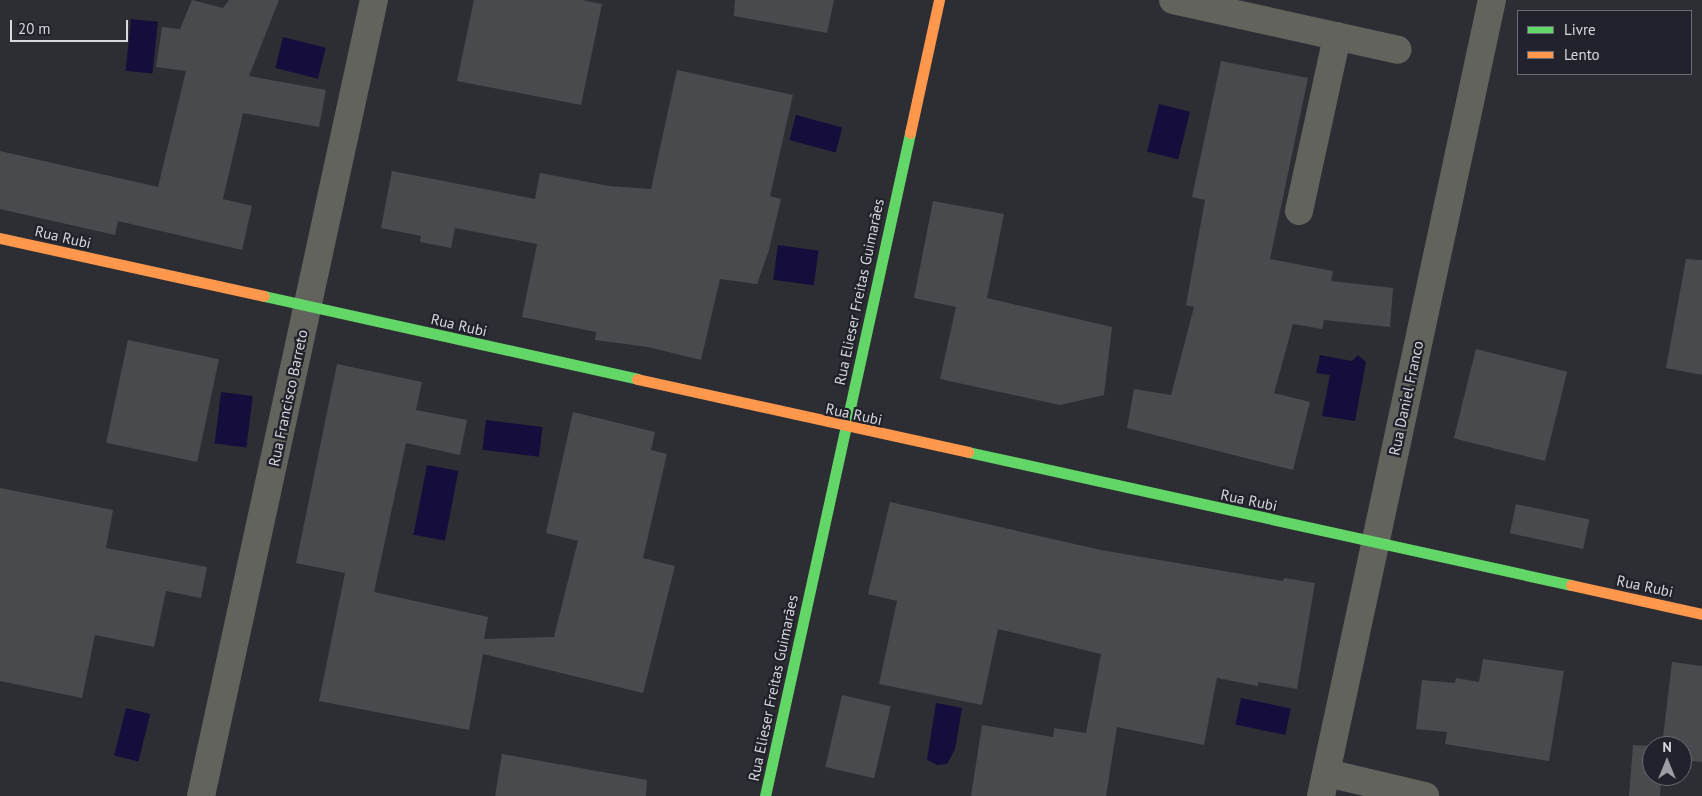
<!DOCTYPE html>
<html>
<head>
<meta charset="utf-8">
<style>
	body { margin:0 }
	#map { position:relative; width:1702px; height:796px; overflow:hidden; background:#2d2e33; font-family:"PT Sans",sans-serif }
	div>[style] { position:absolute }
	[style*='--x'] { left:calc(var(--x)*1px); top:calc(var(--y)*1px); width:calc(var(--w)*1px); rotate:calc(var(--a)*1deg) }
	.water>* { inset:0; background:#150d3b; transform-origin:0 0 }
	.building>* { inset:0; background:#494a4e; transform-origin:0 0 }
	.street>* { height:28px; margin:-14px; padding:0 14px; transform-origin:14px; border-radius:14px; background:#61635c }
	.fast>* { height:11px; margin:-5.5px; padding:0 5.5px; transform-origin:5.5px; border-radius:5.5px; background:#63d668 }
	.slow>* { height:11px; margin:-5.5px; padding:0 5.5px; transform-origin:5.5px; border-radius:5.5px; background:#ff974d }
	span { translate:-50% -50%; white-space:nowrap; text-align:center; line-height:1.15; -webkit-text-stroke:4.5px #21222b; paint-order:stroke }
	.street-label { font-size:15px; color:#d8d8de }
	.legend { position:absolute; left:1517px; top:10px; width:175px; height:65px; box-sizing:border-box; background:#21222b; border:1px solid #6a6b73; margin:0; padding:6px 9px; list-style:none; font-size:15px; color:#d8d8de }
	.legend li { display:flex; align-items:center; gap:10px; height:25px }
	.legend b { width:25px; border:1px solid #6a6b73 }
	.north { position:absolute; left:1642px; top:736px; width:50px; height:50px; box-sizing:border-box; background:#21222b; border:1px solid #6a6b73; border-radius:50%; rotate:0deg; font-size:14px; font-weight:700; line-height:20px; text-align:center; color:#d8d8de }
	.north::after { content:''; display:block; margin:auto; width:18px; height:22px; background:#9c9ca2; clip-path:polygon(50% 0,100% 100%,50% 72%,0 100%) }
	.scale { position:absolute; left:10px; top:20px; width:118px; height:22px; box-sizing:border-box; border:2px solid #d8d8de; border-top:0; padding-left:6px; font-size:15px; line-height:18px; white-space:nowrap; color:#d8d8de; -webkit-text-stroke:4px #21222b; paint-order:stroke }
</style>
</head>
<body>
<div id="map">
	<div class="water">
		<i style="left:131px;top:19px;width:27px;height:52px;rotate:6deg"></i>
		<i style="left:283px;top:37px;width:44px;height:32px;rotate:14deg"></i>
		<i style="left:1159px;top:104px;width:32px;height:49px;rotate:14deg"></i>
		<i style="left:796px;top:115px;width:48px;height:26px;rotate:15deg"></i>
		<i style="left:778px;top:245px;width:41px;height:35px;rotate:8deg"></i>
		<i style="clip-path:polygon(1320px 355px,1352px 361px,1358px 355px,1366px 362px,1355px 421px,1322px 416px,1330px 375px,1316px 373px)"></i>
		<i style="left:221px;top:392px;width:32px;height:52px;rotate:7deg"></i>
		<i style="left:486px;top:420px;width:57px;height:30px;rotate:7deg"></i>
		<i style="left:427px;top:465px;width:32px;height:71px;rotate:11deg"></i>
		<i style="left:1241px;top:698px;width:51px;height:27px;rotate:12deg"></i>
		<i style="clip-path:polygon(936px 703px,962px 708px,955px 749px,947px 764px,937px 765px,927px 760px)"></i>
		<i style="left:126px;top:708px;width:25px;height:49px;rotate:14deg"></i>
	</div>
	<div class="building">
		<i style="clip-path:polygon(192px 0,223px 8px,229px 0,279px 0,249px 76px,326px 90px,319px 127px,243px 113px,223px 199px,252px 206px,242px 250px,118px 221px,115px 235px,0 209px,0 151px,158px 187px,186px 71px,156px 67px,162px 27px,180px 29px)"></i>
		<i style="clip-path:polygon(474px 0,582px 0,602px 4px,581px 105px,457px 81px)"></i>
		<i style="clip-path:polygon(735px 0,834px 0,827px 33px,734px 16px)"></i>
		<i style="clip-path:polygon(1221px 61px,1308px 78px,1270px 259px,1333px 271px,1331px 281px,1393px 288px,1390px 327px,1324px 320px,1322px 329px,1293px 324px,1274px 393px,1310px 402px,1293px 470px,1127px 428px,1134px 389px,1171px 395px,1194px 307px,1186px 305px,1205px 200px,1192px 197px)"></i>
		<i style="clip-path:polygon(677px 70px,793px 95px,770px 196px,781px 199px,769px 250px,757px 284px,720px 279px,701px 360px,648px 347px,595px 340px,596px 332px,522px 317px,537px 244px,455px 228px,451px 248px,420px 242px,421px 236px,381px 228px,392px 171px,535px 199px,540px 173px,609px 186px,651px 189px)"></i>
		<i style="clip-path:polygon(933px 201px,1004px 214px,987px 298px,1112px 327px,1104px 395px,1060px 405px,940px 379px,956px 307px,914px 298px)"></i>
		<i style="clip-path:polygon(1686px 259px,1702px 260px,1702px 375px,1666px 368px)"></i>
		<i style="left:128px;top:340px;width:93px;height:105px;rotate:12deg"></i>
		<i style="left:1476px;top:349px;width:94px;height:92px;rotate:14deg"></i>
		<i style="clip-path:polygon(337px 364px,422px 382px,416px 410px,467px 420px,460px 455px,406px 443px,374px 592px,488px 617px,484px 639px,554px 637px,578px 541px,546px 533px,573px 412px,655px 432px,651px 450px,667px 454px,643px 558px,675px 566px,643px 693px,483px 654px,469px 730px,319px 701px,345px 573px,296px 563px)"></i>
		<i style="clip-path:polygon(0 488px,113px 510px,106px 548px,207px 567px,201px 598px,166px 591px,154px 647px,95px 635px,82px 698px,0 681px)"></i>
		<i style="clip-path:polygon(890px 502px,1101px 550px,1283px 581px,1284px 578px,1315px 583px,1297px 689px,1258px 682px,1258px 686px,1217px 678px,1204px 745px,1117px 727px,1106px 796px,971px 796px,982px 725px,1053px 737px,1054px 728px,1086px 733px,1101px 654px,998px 629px,982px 705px,879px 684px,897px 601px,868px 594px)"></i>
		<i style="left:1516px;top:504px;width:75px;height:30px;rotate:12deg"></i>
		<i style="clip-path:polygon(1483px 659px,1564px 671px,1549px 761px,1445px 744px,1447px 732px,1416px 729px,1422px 680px,1455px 683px,1456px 678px,1479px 682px)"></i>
		<i style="clip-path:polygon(1672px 662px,1702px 666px,1702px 762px,1682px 760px,1682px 746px,1662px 746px)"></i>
		<i style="left:842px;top:695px;width:50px;height:74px;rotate:13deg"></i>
		<i style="clip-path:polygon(1633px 745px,1652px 746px,1652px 776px,1661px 776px,1660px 796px,1629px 796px)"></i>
		<i style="clip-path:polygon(502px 754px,647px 780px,646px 796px,495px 796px)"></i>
	</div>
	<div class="street">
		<i style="--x:1173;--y:0;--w:230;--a:12.5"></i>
		<i style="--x:1299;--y:211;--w:179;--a:-77.7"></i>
		<i style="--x:1327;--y:773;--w:101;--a:13.2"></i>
		<i style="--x:201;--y:796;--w:815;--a:-77.74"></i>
		<i style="--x:1321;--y:796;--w:814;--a:-77.88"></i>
	</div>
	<div class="fast">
		<i style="--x:264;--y:296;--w:382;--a:12.5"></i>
		<i style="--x:968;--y:452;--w:617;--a:12.44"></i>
		<i style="--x:765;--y:796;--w:679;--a:-77.66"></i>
	</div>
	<div class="slow">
		<i style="--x:910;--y:133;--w:136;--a:-77.7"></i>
		<i style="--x:0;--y:238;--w:270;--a:12.4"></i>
		<i style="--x:637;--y:379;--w:339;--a:12.4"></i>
		<i style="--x:1571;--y:585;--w:134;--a:12.5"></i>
	</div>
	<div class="street-label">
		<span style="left:63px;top:237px;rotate:13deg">Rua Rubi</span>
		<span style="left:859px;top:292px;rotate:-78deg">Rua Elieser Freitas Guimarães</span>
		<span style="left:459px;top:325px;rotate:13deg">Rua Rubi</span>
		<span style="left:288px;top:398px;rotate:-78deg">Rua Francisco Barreto</span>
		<span style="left:1406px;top:398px;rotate:-78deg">Rua Daniel Franco</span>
		<span style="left:854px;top:414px;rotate:12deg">Rua Rubi</span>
		<span style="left:1249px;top:500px;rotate:12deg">Rua Rubi</span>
		<span style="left:1645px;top:586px;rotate:12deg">Rua Rubi</span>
		<span style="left:773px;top:688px;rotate:-78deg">Rua Elieser Freitas Guimarães</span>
	</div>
	<ul class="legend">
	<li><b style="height:6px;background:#63d668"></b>Livre</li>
	<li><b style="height:6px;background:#ff974d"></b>Lento</li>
	</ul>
	<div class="north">N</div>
	<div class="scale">20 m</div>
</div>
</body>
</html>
